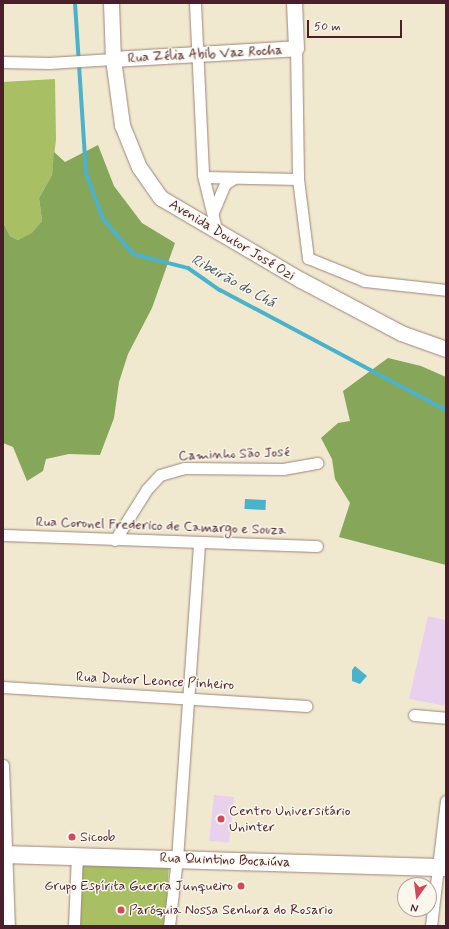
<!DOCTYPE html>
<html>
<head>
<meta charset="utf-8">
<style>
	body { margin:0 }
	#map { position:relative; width:449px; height:929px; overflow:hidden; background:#f1e9cf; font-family:Mynerve,sans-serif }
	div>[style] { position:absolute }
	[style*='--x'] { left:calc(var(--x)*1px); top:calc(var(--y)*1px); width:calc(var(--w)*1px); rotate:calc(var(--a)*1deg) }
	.built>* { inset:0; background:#e9d1ed; transform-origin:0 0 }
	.green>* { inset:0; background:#a9bf64; transform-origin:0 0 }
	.forest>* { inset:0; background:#86a65a }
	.water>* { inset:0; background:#4cb2cb; transform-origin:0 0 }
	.stream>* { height:4px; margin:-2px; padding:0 2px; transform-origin:2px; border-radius:2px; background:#4cb2cb }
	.roads { filter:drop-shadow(0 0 1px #9e847d) drop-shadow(0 0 1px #9e847d) }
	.minor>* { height:11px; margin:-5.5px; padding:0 5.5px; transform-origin:5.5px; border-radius:5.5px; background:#fff }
	.secondary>* { height:15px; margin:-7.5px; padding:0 7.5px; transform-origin:7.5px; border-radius:7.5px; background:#fff }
	.primary>* { height:17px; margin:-8.5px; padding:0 8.5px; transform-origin:8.5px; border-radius:8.5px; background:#fff }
	.dots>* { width:11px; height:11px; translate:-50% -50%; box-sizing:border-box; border:2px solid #fbf7ec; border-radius:50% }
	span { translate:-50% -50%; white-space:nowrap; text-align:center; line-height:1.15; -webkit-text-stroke:3px #fbf7ec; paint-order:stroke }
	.street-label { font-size:14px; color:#4a1f2b }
	.poi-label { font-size:14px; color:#4a1f2b }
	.left { translate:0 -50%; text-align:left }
	.right { translate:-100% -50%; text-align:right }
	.water-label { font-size:15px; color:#4b5a6b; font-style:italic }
	.frame { position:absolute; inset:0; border:4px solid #4a1f2b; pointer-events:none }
	.north { position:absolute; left:397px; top:877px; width:40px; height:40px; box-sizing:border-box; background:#fbf7ec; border:1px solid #b4a19f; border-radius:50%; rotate:194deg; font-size:11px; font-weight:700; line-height:16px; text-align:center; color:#4a1f2b }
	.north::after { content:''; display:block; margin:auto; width:14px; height:18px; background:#d1495b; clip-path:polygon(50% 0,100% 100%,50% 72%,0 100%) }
	.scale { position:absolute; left:307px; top:20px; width:95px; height:18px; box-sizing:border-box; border:2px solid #4a1f2b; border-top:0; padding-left:5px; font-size:12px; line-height:14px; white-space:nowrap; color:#4a1f2b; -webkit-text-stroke:3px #fbf7ec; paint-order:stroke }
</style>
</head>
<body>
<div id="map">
	<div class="built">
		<i style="clip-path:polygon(428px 616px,446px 620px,446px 706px,409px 699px)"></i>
		<i style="left:214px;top:795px;width:20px;height:46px;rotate:6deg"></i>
	</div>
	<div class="green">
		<i style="clip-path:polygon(55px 79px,56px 139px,52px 175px,39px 198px,42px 221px,32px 234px,18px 240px,10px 236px,3px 222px,3px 82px)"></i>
		<i style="left:82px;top:860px;width:87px;height:66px;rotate:3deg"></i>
	</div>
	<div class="forest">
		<i style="clip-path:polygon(98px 145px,114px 186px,142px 223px,175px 243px,152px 308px,128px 354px,119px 382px,114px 418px,100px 455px,69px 454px,46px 459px,43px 471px,27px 481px,13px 447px,3px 443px,3px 222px,10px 236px,18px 240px,32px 233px,42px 221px,39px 198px,52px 175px,54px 152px,65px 162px)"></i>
		<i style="clip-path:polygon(388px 358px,421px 366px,446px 377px,446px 565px,339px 537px,350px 503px,335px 479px,332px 459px,321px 438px,338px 423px,350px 421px,343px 391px)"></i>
	</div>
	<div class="water">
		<i style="left:245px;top:499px;width:21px;height:10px;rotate:3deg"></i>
		<i style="clip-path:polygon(355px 666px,367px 676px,360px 684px,352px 681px,352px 670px)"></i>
	</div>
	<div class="stream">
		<i style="--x:75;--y:3;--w:170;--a:86.3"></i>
		<i style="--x:86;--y:173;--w:49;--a:69.7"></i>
		<i style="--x:103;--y:219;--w:46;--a:49.4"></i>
		<i style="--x:133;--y:254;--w:57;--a:14.3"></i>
		<i style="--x:188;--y:268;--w:39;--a:35"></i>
		<i style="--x:220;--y:290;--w:256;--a:28"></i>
	</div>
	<div class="roads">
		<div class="minor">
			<i style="--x:195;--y:3;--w:172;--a:87.3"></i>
			<i style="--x:203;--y:175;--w:60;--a:76.4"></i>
			<i style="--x:296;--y:48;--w:131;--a:89.1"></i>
			<i style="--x:298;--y:179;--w:80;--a:82.8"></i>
			<i style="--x:308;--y:258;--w:61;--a:22"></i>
			<i style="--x:365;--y:281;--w:81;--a:6.3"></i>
			<i style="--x:3;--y:62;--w:46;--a:1.2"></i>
			<i style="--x:49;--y:63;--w:64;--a:-3.6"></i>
			<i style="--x:204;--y:177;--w:94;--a:1.2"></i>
			<i style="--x:213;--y:212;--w:30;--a:-67"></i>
			<i style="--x:225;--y:184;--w:11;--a:-34"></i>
			<i style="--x:3;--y:535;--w:314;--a:2"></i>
			<i style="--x:115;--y:540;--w:60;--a:-57.9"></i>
			<i style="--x:147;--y:489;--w:19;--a:-47"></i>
			<i style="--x:160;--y:475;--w:25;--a:-16"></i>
			<i style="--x:184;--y:468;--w:99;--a:0.6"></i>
			<i style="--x:283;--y:469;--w:35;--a:-10"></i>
			<i style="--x:3;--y:687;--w:304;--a:3.6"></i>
			<i style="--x:414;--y:715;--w:32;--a:5"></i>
			<i style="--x:3;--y:765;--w:161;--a:87.9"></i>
			<i style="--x:74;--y:926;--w:71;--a:-87.6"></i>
			<i style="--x:169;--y:926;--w:67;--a:-83.2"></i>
			<i style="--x:177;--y:859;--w:317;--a:-86"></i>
			<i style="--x:431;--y:926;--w:126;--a:-83.2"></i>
		</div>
		<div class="secondary">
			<i style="--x:111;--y:3;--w:56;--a:88"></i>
			<i style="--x:113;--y:59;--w:67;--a:82.2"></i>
			<i style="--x:122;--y:125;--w:45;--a:68"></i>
			<i style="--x:139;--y:167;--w:38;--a:55"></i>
			<i style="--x:161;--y:198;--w:162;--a:30.4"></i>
			<i style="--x:301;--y:280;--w:113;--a:27.9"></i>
			<i style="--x:401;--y:333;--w:48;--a:19.6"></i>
			<i style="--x:113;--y:59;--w:183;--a:-3.4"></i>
			<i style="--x:296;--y:48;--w:45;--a:-92.5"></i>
		</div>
		<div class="primary">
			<i style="--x:3;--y:854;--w:443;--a:1.7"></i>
		</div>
	</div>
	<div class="dots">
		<i style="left:221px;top:819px;background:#d1495b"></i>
		<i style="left:72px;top:837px;background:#d1495b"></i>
		<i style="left:241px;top:886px;background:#d1495b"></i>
		<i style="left:121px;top:910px;background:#d1495b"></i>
	</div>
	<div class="street-label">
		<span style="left:205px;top:54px;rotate:-3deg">Rua Zélia Abib Vaz Rocha</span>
		<span style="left:232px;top:240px;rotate:31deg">Avenida Doutor José Ozi</span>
		<span style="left:234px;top:454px;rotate:-2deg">Caminho São José</span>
		<span style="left:161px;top:526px;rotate:2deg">Rua Coronel Frederico de Camargo e Souza</span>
		<span style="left:155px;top:681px;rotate:3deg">Rua Doutor Leonce Pinheiro</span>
		<span style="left:225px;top:860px;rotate:2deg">Rua Quintino Bocaiúva</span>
	</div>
	<div class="poi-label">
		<span class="left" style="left:229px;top:819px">Centro Universitário<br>Uninter</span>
		<span class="left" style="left:80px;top:837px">Sicoob</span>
		<span class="right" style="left:233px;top:886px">Grupo Espírita Guerra Junqueiro</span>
		<span class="left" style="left:129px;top:910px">Paróquia Nossa Senhora do Rosario</span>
	</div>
	<div class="water-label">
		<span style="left:233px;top:282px;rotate:29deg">Ribeirão do Chá</span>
	</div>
	<div class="frame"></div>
	<div class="north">N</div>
	<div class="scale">50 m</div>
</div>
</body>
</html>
